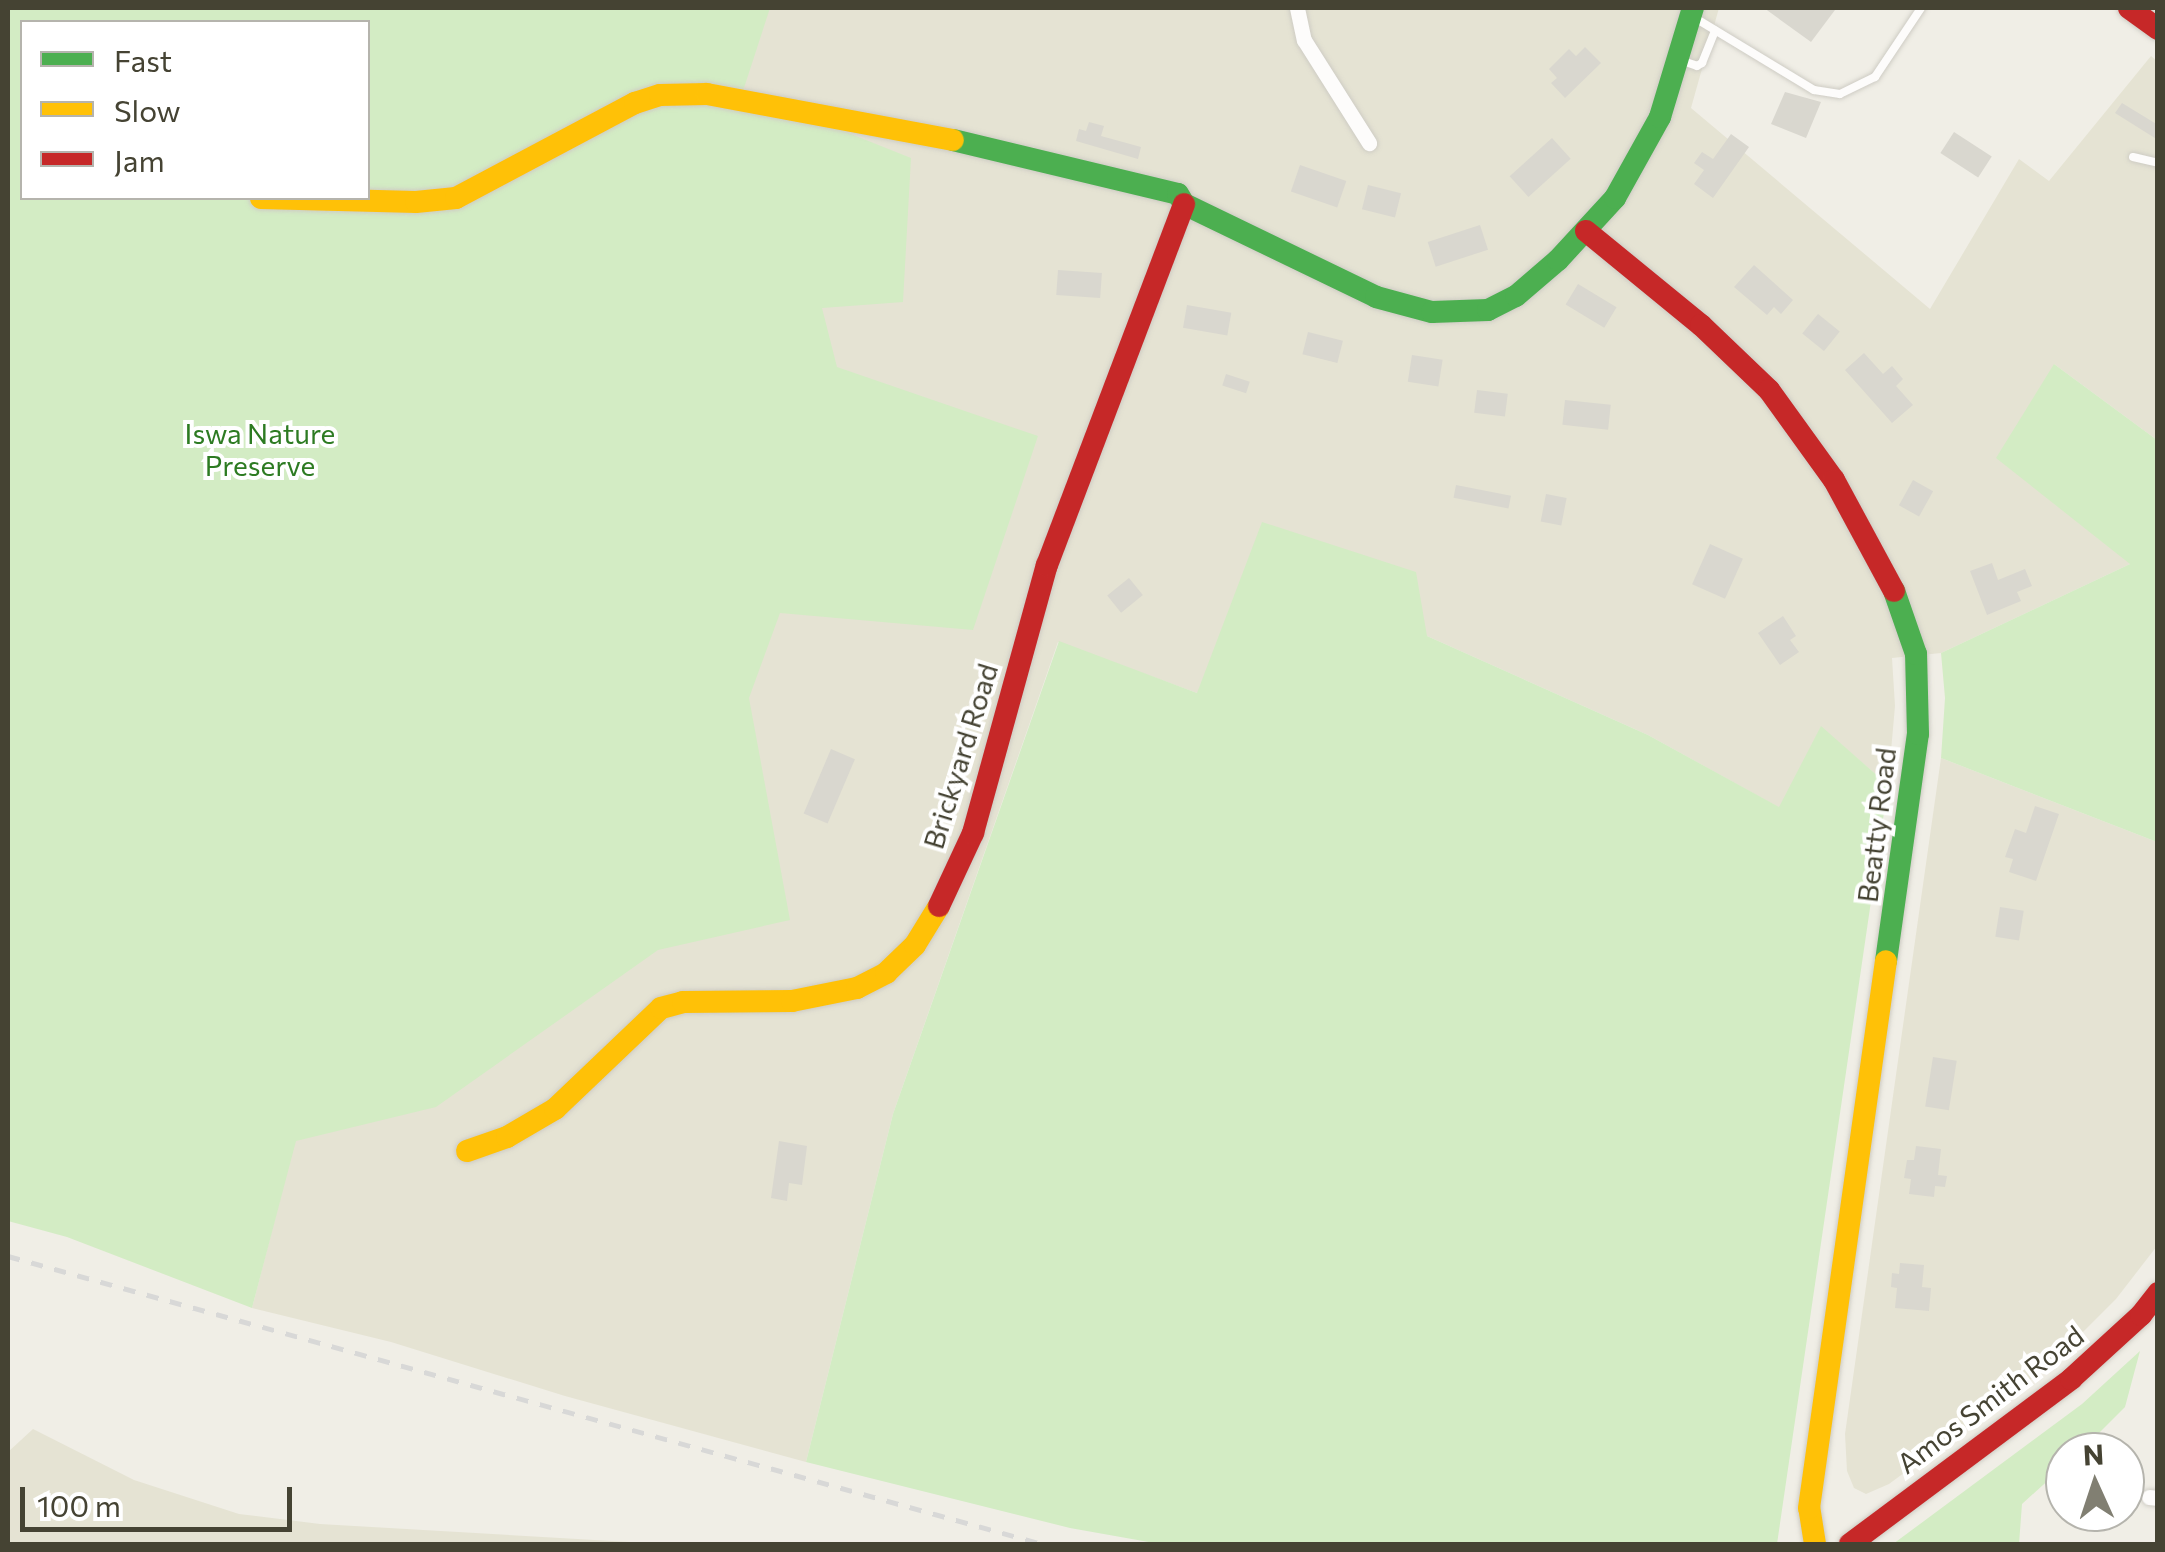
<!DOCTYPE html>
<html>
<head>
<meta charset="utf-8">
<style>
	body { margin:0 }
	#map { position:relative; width:2165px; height:1552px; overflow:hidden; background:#f0eee6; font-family:Commissioner,sans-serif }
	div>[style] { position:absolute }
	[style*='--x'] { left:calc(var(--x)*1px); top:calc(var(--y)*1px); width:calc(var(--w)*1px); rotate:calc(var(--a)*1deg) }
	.residential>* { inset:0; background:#e5e3d3 }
	.green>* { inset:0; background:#d3ecc4 }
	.building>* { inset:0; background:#d9d7cf; transform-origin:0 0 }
	.roads { filter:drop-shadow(0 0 2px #ceccc4) drop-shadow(0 0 2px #ceccc4) }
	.lane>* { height:8px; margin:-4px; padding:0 4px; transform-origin:4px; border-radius:4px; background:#fdfcfb }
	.street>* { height:15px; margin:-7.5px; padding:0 7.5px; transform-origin:7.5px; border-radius:7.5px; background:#fdfcfb }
	.fast>* { height:22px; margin:-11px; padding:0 11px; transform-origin:11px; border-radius:11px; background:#4caf50 }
	.slow>* { height:22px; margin:-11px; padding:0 11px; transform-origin:11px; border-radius:11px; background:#ffc107 }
	.jam>* { height:22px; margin:-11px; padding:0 11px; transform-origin:11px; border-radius:11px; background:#c62828 }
	.rail>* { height:5px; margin-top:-2.5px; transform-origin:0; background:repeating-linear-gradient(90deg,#d8d8d7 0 12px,transparent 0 24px) }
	span { translate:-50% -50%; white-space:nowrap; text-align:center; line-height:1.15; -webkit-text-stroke:8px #fff; paint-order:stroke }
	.park-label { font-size:28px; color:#2d7b22 }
	.street-label { font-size:28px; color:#454333 }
	.frame { position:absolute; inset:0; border:10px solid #454333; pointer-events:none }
	.legend { position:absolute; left:20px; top:20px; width:350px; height:180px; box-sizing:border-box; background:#fff; border:2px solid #b5b4ad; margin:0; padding:12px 18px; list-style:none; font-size:30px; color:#454333 }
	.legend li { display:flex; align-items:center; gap:20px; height:50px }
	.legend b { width:50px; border:2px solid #b5b4ad }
	.north { position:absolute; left:2045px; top:1432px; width:100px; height:100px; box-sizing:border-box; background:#fff; border:2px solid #b5b4ad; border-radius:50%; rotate:357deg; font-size:28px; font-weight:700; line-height:40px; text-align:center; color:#454333 }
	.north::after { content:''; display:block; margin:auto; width:35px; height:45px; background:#817f72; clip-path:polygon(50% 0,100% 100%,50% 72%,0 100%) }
	.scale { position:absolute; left:20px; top:1487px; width:272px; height:45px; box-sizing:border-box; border:5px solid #454333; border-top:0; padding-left:12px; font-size:30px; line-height:35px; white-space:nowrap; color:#454333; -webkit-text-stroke:8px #fff; paint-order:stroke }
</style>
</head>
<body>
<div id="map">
	<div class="residential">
		<i style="clip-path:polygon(557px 8px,1719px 8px,1691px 108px,1930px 309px,2019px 159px,2049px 181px,2151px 56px,2157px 61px,2157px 440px,2054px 364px,2130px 564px,1941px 653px,1892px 658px,1895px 706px,1888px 785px,1821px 727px,1780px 808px,1648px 735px,1427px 636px,1197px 693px,1058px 642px,893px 1114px,806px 1462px,565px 1396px,391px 1342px,252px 1308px,295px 1141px)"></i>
		<i style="clip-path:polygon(1941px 758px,2157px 842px,2157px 1246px,2116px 1299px,2049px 1366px,1889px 1484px,1866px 1494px,1854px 1488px,1847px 1471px,1845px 1434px)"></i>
		<i style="clip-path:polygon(33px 1429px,134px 1480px,239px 1514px,320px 1524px,664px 1544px,8px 1544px,8px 1452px)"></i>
	</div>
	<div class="green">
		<i style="clip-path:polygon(evenodd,8px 8px,770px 8px,743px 91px,911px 158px,903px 302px,822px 308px,837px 367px,1038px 436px,973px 630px,780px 613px,749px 698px,790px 920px,658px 950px,436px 1107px,296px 1141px,252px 1308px,67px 1237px,8px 1221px,8px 8px,22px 22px,368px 22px,368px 198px,22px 198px,22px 22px)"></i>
		<i style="clip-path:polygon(2054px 364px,2157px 440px,2157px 842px,1941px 758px,1945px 698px,1941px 653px,2130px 564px,1996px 458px)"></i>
		<i style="clip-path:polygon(1262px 522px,1416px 572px,1427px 636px,1648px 735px,1779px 807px,1821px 726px,1888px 785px,1777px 1544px,1160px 1544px,1070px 1528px,806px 1462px,893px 1114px,1059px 641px,1197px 693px)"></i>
		<i style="clip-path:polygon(2140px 1351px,2125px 1407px,2080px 1452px,2065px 1452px,2065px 1465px,2022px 1504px,2019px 1544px,1893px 1544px,2082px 1404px)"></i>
	</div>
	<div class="building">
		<i style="clip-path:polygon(1764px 8px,1832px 8px,1835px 10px,1811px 42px)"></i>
		<i style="clip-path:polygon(1585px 47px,1601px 63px,1565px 98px,1551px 83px,1557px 78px,1549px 69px,1569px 49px,1576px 56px)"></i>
		<i style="clip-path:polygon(1785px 92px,1821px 102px,1806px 138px,1771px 124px)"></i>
		<i style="clip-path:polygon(2122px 103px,2158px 125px,2158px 140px,2115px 113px)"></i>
		<i style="clip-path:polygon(1089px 122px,1104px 126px,1101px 136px,1141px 147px,1138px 159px,1076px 141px,1079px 129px,1086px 131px)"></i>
		<i style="left:1954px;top:132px;width:45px;height:25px;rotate:33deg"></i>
		<i style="clip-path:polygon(1731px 134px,1749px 147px,1713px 198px,1694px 184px,1704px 170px,1694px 163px,1702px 152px,1713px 159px)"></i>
		<i style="left:1552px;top:138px;width:28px;height:57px;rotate:48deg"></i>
		<i style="left:1300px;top:165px;width:49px;height:28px;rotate:19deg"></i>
		<i style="left:1368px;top:185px;width:34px;height:25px;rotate:14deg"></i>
		<i style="left:1480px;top:225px;width:26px;height:55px;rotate:72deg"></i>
		<i style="clip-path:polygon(1754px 265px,1793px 300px,1781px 314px,1774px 307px,1767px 315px,1734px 287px)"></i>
		<i style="left:1058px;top:270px;width:44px;height:25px;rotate:4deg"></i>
		<i style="left:1578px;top:284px;width:45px;height:24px;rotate:31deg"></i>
		<i style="left:1187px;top:305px;width:45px;height:23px;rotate:10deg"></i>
		<i style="left:1818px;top:314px;width:28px;height:25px;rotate:39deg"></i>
		<i style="left:1308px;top:332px;width:36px;height:23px;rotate:14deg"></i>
		<i style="clip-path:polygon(1864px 353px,1883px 374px,1892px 366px,1903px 379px,1896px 386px,1913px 405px,1892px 423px,1845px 370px)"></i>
		<i style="left:1412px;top:355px;width:31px;height:27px;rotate:9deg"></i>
		<i style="left:1226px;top:374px;width:25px;height:12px;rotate:18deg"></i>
		<i style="left:1477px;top:390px;width:31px;height:23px;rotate:7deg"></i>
		<i style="left:1565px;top:400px;width:46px;height:25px;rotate:6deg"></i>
		<i style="left:1913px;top:480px;width:23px;height:29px;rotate:29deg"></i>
		<i style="left:1456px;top:485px;width:56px;height:13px;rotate:11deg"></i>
		<i style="left:1546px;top:494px;width:21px;height:28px;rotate:11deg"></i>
		<i style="left:1710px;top:544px;width:36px;height:44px;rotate:24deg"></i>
		<i style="clip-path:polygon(1992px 563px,1998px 580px,2025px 569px,2032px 586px,2017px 592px,2021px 601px,1987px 615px,1970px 571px)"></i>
		<i style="left:1129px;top:578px;width:22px;height:28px;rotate:51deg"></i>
		<i style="clip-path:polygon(1783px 616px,1796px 636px,1790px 640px,1799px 652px,1780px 665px,1758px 633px)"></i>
		<i style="left:831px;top:749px;width:26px;height:70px;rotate:23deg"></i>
		<i style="clip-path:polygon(2035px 806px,2059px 814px,2036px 881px,2009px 872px,2013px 859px,2005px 857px,2015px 829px,2026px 833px)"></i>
		<i style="left:2000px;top:907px;width:24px;height:30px;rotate:9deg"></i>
		<i style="left:1933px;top:1057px;width:24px;height:50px;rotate:9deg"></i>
		<i style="clip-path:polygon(779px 1141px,807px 1146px,802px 1185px,789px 1183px,787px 1201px,771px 1198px)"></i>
		<i style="clip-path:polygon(1916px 1146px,1941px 1149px,1938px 1175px,1947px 1176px,1945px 1187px,1935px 1186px,1934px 1197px,1909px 1194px,1911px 1179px,1904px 1178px,1907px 1160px,1914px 1160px)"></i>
		<i style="clip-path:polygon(1900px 1263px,1924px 1265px,1922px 1287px,1931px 1288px,1929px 1311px,1895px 1308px,1897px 1288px,1891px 1287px,1892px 1273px,1899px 1274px)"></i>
	</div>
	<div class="roads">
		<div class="lane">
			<i style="--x:1695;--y:18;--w:139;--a:31.2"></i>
			<i style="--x:1814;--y:90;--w:26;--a:9"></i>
			<i style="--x:1840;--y:94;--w:39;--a:-26"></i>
			<i style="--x:1875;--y:77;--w:83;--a:-56.3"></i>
			<i style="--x:1680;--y:60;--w:18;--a:19"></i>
			<i style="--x:1697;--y:66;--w:6;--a:-31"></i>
			<i style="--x:1702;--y:63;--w:35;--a:-68"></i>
			<i style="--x:2133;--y:157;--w:26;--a:13"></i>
		</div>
		<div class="street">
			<i style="--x:1297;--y:8;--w:33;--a:78"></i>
			<i style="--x:1304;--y:40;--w:122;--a:57.7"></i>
			<i style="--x:2149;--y:1497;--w:9;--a:6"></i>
		</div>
		<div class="fast">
			<i style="--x:953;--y:140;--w:231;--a:13.5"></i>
			<i style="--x:1178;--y:194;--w:12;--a:59"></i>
			<i style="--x:1184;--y:204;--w:213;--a:25.8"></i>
			<i style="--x:1376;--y:297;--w:58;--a:15"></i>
			<i style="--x:1432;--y:312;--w:56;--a:-2"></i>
			<i style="--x:1488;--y:310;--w:31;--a:-27"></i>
			<i style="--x:1516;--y:296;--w:55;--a:-40.6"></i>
			<i style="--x:1558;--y:260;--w:84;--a:-47.4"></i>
			<i style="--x:1615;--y:198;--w:93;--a:-60.9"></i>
			<i style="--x:1660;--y:117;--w:114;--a:-73.2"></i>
			<i style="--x:1886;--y:961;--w:229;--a:-82"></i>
			<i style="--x:1918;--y:734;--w:80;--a:-91.4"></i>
			<i style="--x:1916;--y:654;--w:67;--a:-109.2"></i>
		</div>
		<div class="slow">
			<i style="--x:261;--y:198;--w:155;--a:1.5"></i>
			<i style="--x:416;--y:202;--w:40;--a:-5.7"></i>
			<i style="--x:456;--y:198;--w:203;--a:-28"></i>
			<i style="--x:635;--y:103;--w:26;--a:-18"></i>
			<i style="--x:660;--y:95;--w:47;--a:-1.2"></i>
			<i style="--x:707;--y:94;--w:250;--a:10.6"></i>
			<i style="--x:467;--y:1151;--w:42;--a:-19.3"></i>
			<i style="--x:507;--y:1137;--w:56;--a:-30.3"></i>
			<i style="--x:555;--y:1109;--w:146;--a:-43.6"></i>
			<i style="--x:661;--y:1008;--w:23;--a:-15"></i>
			<i style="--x:683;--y:1002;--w:109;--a:-0.5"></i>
			<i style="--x:792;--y:1001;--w:66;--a:-11.3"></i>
			<i style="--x:857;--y:988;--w:33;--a:-27"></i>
			<i style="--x:886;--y:973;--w:40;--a:-44"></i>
			<i style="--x:915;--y:945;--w:46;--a:-58.4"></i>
			<i style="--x:1815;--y:1544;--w:36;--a:-99"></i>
			<i style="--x:1809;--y:1508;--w:552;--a:-81.99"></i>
		</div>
		<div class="jam">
			<i style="--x:2129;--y:8;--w:36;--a:36"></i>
			<i style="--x:1586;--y:231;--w:149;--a:39.3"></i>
			<i style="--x:1701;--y:325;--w:94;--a:43.7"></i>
			<i style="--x:1769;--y:390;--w:111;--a:54.2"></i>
			<i style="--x:1834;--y:480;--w:126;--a:61.6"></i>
			<i style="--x:939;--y:906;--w:81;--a:-65"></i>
			<i style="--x:973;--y:833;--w:278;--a:-74.6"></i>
			<i style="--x:1047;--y:565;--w:386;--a:-69.2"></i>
			<i style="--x:1850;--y:1544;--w:276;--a:-36.7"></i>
			<i style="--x:2071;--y:1379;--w:95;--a:-42.4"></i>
			<i style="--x:2141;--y:1315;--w:28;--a:-52"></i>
		</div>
	</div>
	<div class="rail">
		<i style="--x:8;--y:1256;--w:1073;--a:15.56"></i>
	</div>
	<div class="park-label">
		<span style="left:260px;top:449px">Iswa Nature<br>Preserve</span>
	</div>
	<div class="street-label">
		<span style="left:960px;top:756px;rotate:-73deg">Brickyard Road</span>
		<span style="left:1876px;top:825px;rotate:-83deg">Beatty Road</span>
		<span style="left:1990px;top:1399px;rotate:-37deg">Amos Smith Road</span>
	</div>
	<div class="frame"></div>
	<ul class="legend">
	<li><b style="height:12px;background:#4caf50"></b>Fast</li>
	<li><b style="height:12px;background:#ffc107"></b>Slow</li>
	<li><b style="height:12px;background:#c62828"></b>Jam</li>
	</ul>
	<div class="north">N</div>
	<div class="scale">100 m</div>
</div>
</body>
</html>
